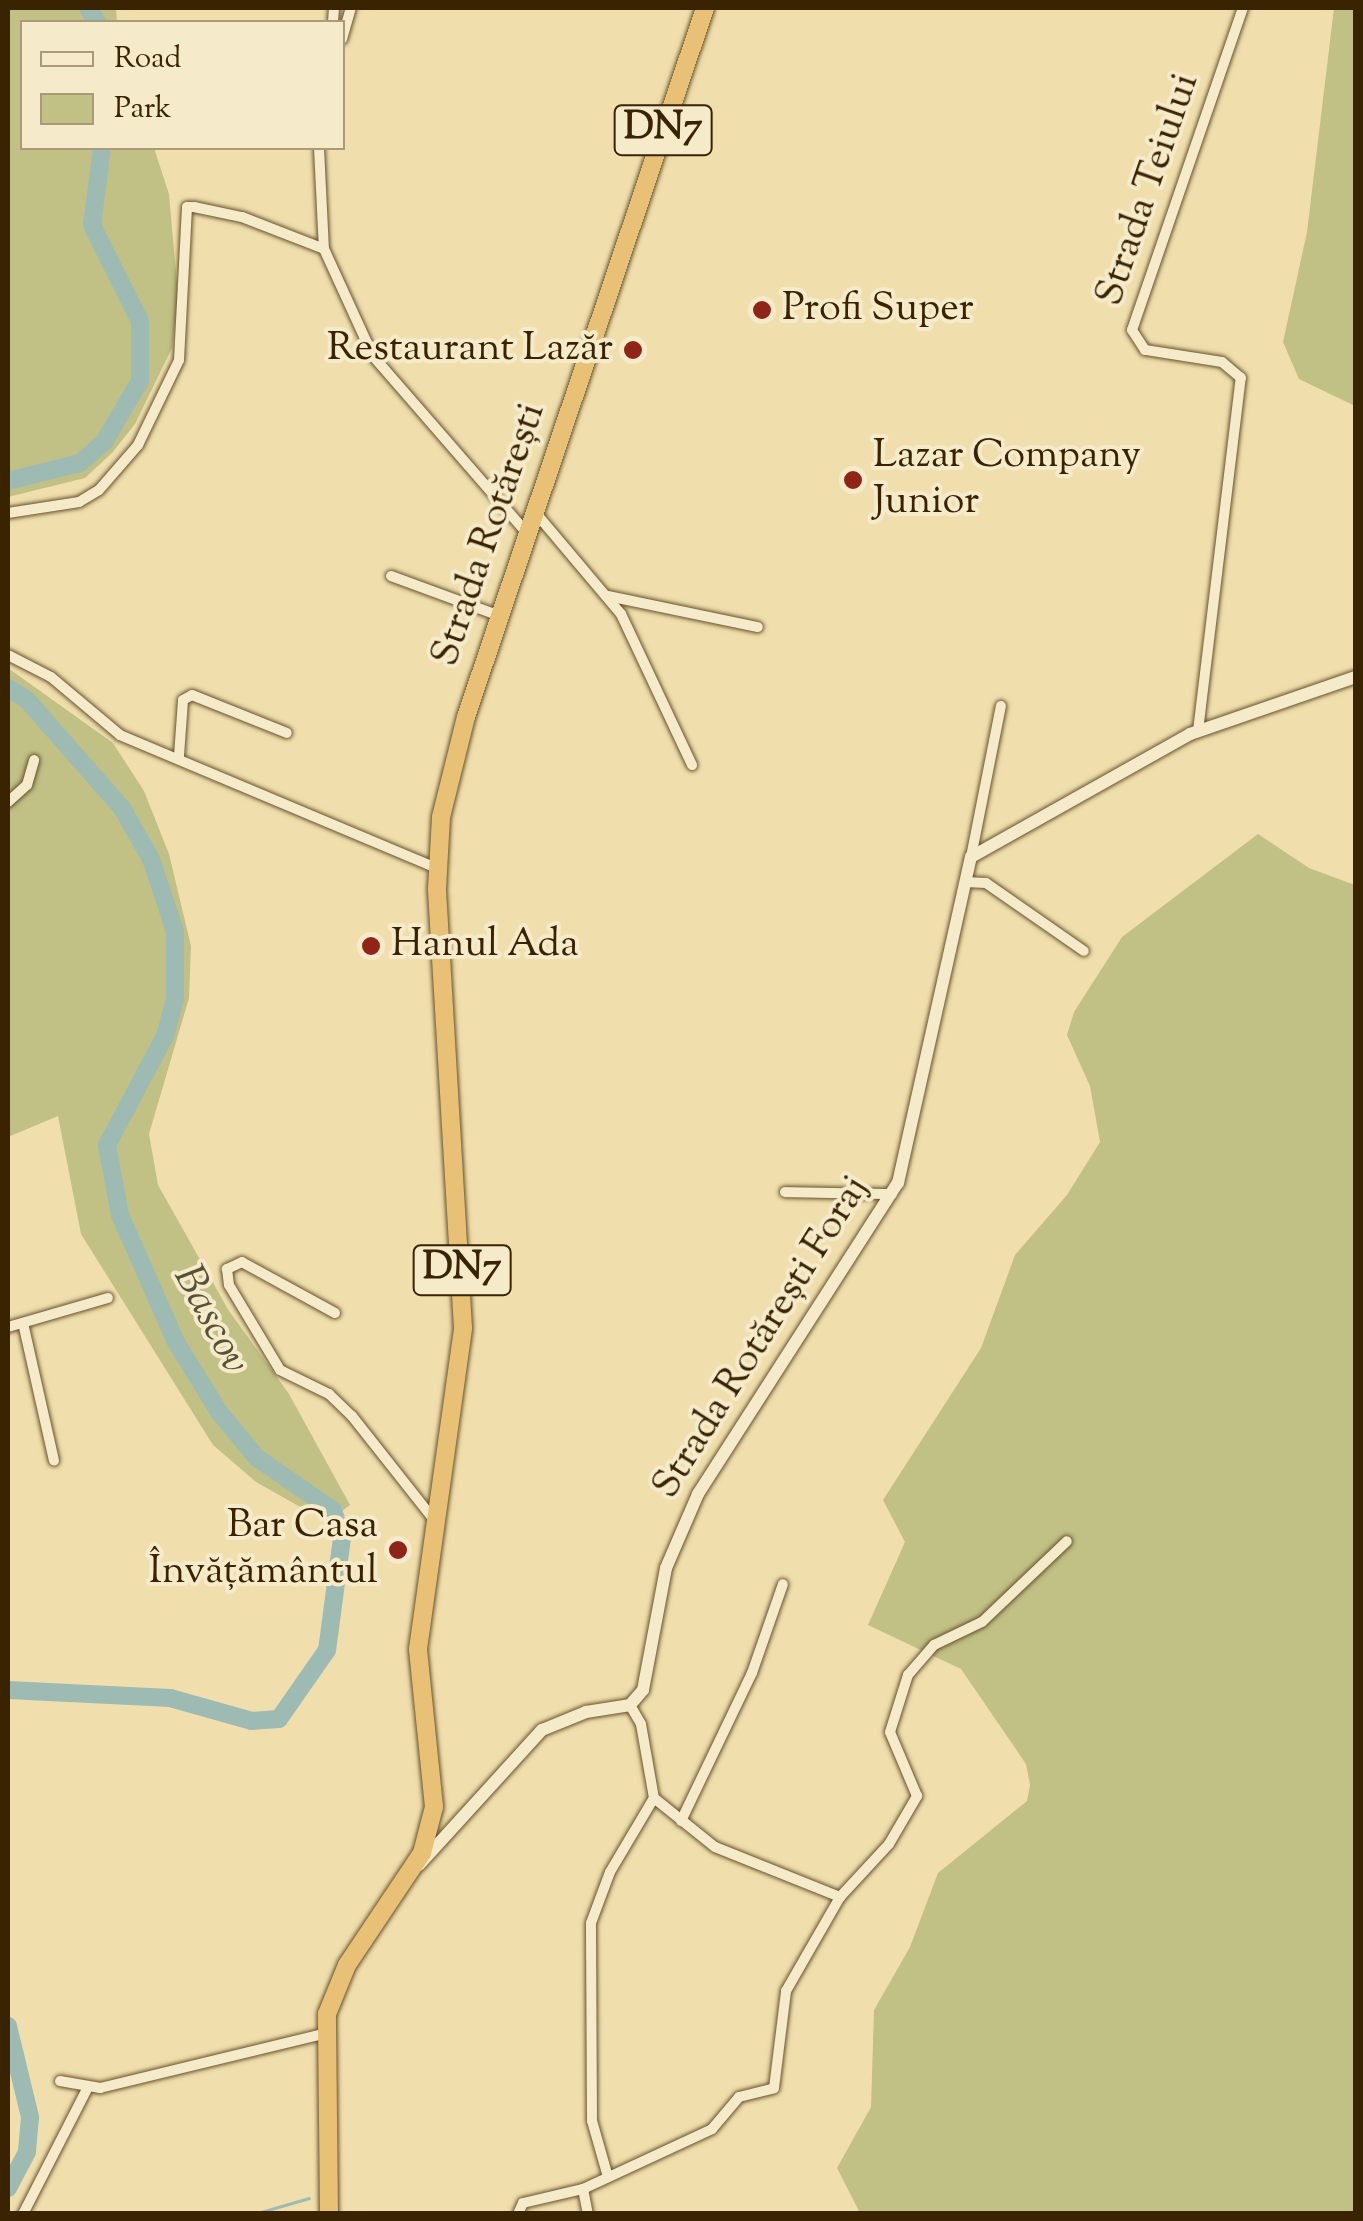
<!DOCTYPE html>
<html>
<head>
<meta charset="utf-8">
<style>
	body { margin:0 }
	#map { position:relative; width:1363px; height:2221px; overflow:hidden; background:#f0dfad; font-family:"Sorts Mill Goudy",serif }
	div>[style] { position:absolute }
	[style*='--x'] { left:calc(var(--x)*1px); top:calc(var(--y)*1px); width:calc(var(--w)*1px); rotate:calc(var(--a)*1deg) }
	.green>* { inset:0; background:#c1c085 }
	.stream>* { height:2.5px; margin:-1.25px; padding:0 1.25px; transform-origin:1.25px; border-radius:1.25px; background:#9dbbb2 }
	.river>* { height:18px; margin:-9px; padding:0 9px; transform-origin:9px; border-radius:9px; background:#9dbbb2 }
	.roads { filter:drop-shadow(0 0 2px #67522b) drop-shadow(0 0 2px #67522b) }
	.minor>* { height:10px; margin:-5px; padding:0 5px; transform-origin:5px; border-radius:5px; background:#f5eaca }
	.tertiary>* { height:12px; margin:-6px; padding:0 6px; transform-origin:6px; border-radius:6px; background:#f5eaca }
	.trunk>* { height:18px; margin:-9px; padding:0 9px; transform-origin:9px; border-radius:9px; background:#e8c076 }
	.dots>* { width:28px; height:28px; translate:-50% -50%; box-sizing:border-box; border:5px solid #f5eaca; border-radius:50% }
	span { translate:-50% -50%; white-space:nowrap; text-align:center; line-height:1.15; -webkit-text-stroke:8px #f5eaca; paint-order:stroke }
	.shield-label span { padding:2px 8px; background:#f5eaca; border:2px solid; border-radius:8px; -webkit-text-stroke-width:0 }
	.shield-label { font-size:38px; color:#392300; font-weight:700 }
	.street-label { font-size:40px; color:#392300 }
	.poi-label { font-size:40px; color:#392300 }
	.left { translate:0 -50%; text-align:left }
	.right { translate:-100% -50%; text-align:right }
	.water-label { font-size:42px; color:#575135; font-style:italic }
	.frame { position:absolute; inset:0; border:10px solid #392300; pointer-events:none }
	.legend { position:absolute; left:20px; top:20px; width:325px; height:130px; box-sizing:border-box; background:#f5eaca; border:2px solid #aa9a79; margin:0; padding:12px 18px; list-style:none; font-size:30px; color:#392300 }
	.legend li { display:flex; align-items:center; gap:20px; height:50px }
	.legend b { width:50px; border:2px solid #aa9a79 }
</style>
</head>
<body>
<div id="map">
	<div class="green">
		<i style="clip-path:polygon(8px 8px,116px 8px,117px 22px,22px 22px,22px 148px,154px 148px,169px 194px,178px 295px,172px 348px,135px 424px,112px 453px,85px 478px,8px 497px)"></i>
		<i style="clip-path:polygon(1334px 8px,1355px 8px,1355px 406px,1299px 379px,1283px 342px,1307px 232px)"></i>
		<i style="clip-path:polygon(8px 668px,113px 743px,144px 791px,169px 854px,191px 946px,189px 998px,149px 1134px,158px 1185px,229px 1311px,289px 1394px,350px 1505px,327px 1522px,256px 1482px,213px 1445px,81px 1234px,58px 1116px,8px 1137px)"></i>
		<i style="clip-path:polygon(1258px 834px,1309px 868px,1355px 885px,1355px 2213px,860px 2213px,837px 2168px,871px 2107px,874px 2010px,910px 1947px,938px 1873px,1027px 1801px,1030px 1785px,1026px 1764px,961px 1669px,868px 1625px,905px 1542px,883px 1500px,981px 1348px,1015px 1255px,1067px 1195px,1100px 1142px,1090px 1086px,1067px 1035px,1074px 1012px,1122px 937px)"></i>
	</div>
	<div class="stream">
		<i style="--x:254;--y:2214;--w:57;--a:-16.2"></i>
	</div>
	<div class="river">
		<i style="--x:88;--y:8;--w:17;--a:57"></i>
		<i style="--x:8;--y:481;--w:74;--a:-14"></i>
		<i style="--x:80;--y:463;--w:32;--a:-41"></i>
		<i style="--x:104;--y:442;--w:71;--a:-59.5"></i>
		<i style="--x:140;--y:381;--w:60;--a:-90"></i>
		<i style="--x:140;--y:321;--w:107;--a:-116.6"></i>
		<i style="--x:92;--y:225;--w:78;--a:-82.6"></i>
		<i style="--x:8;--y:688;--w:22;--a:32"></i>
		<i style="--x:27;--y:700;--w:144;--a:48.7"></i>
		<i style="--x:122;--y:808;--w:59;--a:60.4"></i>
		<i style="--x:151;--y:859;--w:76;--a:71.6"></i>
		<i style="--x:175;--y:931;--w:68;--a:90"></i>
		<i style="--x:175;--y:999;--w:38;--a:105"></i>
		<i style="--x:165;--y:1036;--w:123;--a:118"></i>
		<i style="--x:107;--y:1145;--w:71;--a:79.5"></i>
		<i style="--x:120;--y:1215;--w:139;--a:66.2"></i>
		<i style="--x:176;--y:1342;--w:82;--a:58.4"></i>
		<i style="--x:219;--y:1412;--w:60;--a:50.4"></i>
		<i style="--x:257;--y:1458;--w:92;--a:34.4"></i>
		<i style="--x:333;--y:1510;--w:29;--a:72"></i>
		<i style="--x:342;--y:1538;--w:113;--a:97.6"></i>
		<i style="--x:327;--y:1650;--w:84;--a:124.8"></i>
		<i style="--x:279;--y:1719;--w:27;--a:176"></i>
		<i style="--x:252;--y:1721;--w:85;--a:-164.3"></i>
		<i style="--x:170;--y:1698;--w:162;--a:-177.2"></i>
		<i style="--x:8;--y:2026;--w:94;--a:76.4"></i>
		<i style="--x:30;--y:2117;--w:35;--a:95"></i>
		<i style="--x:27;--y:2152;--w:41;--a:117.8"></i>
	</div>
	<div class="roads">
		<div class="minor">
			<i style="--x:333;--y:22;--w:14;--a:-86"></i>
			<i style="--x:342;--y:39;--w:32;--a:-74"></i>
			<i style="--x:319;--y:148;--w:101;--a:87.2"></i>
			<i style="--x:535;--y:512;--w:133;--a:49.9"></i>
			<i style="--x:621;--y:614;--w:167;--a:64.8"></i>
			<i style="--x:8;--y:513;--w:72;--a:-8.8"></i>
			<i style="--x:79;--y:502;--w:23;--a:-31"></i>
			<i style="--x:99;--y:490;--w:60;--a:-49.1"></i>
			<i style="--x:138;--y:445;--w:94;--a:-64.2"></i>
			<i style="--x:179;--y:360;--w:153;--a:-87"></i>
			<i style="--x:187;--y:207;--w:7;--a:0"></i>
			<i style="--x:194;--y:207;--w:49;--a:11.8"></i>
			<i style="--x:242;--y:217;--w:88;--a:21.3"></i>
			<i style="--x:324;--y:249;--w:118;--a:65.4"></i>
			<i style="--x:373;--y:356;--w:236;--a:49"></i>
			<i style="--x:391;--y:576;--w:116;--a:20.2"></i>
			<i style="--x:608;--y:596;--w:153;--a:11.7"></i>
			<i style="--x:8;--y:655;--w:48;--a:27.1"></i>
			<i style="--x:51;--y:677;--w:90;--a:40"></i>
			<i style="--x:120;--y:735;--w:344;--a:22.8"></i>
			<i style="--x:1198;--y:731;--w:356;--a:-83.1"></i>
			<i style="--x:1241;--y:378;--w:25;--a:-140"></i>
			<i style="--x:1222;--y:362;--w:78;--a:-171.1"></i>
			<i style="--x:1145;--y:350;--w:24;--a:-123"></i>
			<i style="--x:1132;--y:330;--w:341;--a:-71"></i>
			<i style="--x:179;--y:756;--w:56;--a:-85.9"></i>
			<i style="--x:183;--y:700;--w:10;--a:-29"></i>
			<i style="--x:192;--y:695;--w:102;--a:21.8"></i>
			<i style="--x:8;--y:802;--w:25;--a:-42"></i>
			<i style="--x:27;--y:785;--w:26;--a:-74"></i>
			<i style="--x:971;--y:857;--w:154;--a:-78.8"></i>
			<i style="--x:966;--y:882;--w:20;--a:3"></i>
			<i style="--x:986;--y:883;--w:119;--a:34.8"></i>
			<i style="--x:785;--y:1192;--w:107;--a:1.1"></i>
			<i style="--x:335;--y:1313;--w:106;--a:-151.3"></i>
			<i style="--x:242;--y:1262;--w:17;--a:155"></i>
			<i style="--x:227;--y:1269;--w:16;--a:83"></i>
			<i style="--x:229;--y:1285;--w:99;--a:59"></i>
			<i style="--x:280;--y:1370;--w:55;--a:26.1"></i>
			<i style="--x:329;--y:1394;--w:32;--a:44"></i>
			<i style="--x:352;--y:1416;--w:132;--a:51.7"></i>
			<i style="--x:23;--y:1323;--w:141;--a:77.3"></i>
			<i style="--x:8;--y:1327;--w:104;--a:-16.2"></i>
			<i style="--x:654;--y:1798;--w:78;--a:38.8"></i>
			<i style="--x:715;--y:1847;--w:135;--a:21.8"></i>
			<i style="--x:681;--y:1821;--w:164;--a:-64.4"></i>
			<i style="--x:752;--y:1673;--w:94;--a:-70.8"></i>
			<i style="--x:60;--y:2081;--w:41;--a:9.9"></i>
			<i style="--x:100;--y:2088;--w:230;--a:-13.6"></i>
			<i style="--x:608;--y:2177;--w:58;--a:-105.9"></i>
			<i style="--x:592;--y:2121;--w:198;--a:-90.3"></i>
			<i style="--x:591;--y:1923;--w:54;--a:-69.6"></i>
			<i style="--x:610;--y:1872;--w:86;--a:-59.3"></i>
			<i style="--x:654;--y:1798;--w:75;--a:-100"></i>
			<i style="--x:641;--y:1724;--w:22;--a:-120"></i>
			<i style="--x:583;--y:2189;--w:25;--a:79"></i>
			<i style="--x:23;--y:2214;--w:140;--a:-62.9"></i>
			<i style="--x:518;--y:2214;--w:12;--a:-66"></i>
			<i style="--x:523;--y:2203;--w:62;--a:-13.1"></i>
			<i style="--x:583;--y:2189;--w:142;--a:-24.9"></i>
			<i style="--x:712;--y:2129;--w:42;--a:-49.8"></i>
			<i style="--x:739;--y:2097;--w:36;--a:-14"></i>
			<i style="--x:774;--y:2088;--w:98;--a:-82.9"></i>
			<i style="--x:786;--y:1991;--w:108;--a:-60.1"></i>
			<i style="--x:840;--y:1897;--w:72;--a:-47.2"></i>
			<i style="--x:889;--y:1844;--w:56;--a:-59.7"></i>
			<i style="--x:917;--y:1796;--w:69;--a:-112.9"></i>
			<i style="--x:890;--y:1732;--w:60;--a:-72.5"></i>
			<i style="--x:908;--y:1675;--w:40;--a:-49"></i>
			<i style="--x:934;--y:1645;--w:53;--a:-25.6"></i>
			<i style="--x:982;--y:1622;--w:117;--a:-43.6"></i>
		</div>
		<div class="tertiary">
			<i style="--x:419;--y:1865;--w:183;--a:-47.7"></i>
			<i style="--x:542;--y:1730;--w:48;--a:-22.2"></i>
			<i style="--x:586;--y:1712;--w:45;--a:-9"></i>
			<i style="--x:630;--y:1705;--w:20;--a:-49"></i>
			<i style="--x:643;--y:1690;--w:124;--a:-79.3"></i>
			<i style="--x:666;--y:1568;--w:81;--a:-66.6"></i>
			<i style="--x:698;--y:1494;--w:370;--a:-57.3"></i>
			<i style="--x:898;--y:1183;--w:334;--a:-77.4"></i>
			<i style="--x:971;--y:857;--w:251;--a:-29.3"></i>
			<i style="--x:1190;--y:734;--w:176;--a:-19"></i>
		</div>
		<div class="trunk">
			<i style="--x:329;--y:2214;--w:200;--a:-90.6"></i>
			<i style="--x:327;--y:2014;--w:53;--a:-67.8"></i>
			<i style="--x:347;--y:1965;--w:135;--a:-56.2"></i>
			<i style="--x:422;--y:1853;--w:48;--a:-75.4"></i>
			<i style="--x:434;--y:1807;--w:159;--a:-95.8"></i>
			<i style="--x:418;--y:1649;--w:324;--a:-82"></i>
			<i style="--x:463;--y:1328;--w:440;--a:-93.4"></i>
			<i style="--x:437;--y:889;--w:72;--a:-86.8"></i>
			<i style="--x:441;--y:817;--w:103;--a:-76"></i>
			<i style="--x:466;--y:717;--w:748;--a:-71.37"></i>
		</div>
	</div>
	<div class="dots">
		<i style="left:762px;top:310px;background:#8f2418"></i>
		<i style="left:633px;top:350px;background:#8f2418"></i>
		<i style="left:853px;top:480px;background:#8f2418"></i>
		<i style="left:371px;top:946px;background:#8f2418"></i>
		<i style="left:398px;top:1550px;background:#8f2418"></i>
	</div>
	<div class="shield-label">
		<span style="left:663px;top:130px">DN7</span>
		<span style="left:462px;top:1270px">DN7</span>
	</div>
	<div class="street-label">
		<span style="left:1149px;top:190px;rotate:-71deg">Strada Teiului</span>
		<span style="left:490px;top:535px;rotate:-71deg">Strada Rotărești</span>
		<span style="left:762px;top:1338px;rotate:-58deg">Strada Rotărești Foraj</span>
	</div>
	<div class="poi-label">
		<span class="left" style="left:782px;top:310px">Profi Super</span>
		<span class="right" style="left:613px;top:350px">Restaurant Lazăr</span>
		<span class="left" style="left:873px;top:480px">Lazar Company<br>Junior</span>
		<span class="left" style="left:391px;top:946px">Hanul Ada</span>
		<span class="right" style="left:378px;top:1550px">Bar Casa<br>Învățământul</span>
	</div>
	<div class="water-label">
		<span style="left:210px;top:1320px;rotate:62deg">Bascov</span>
	</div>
	<div class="frame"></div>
	<ul class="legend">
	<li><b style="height:12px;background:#f5eaca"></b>Road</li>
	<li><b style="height:28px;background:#c1c085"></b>Park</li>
	</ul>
</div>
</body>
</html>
